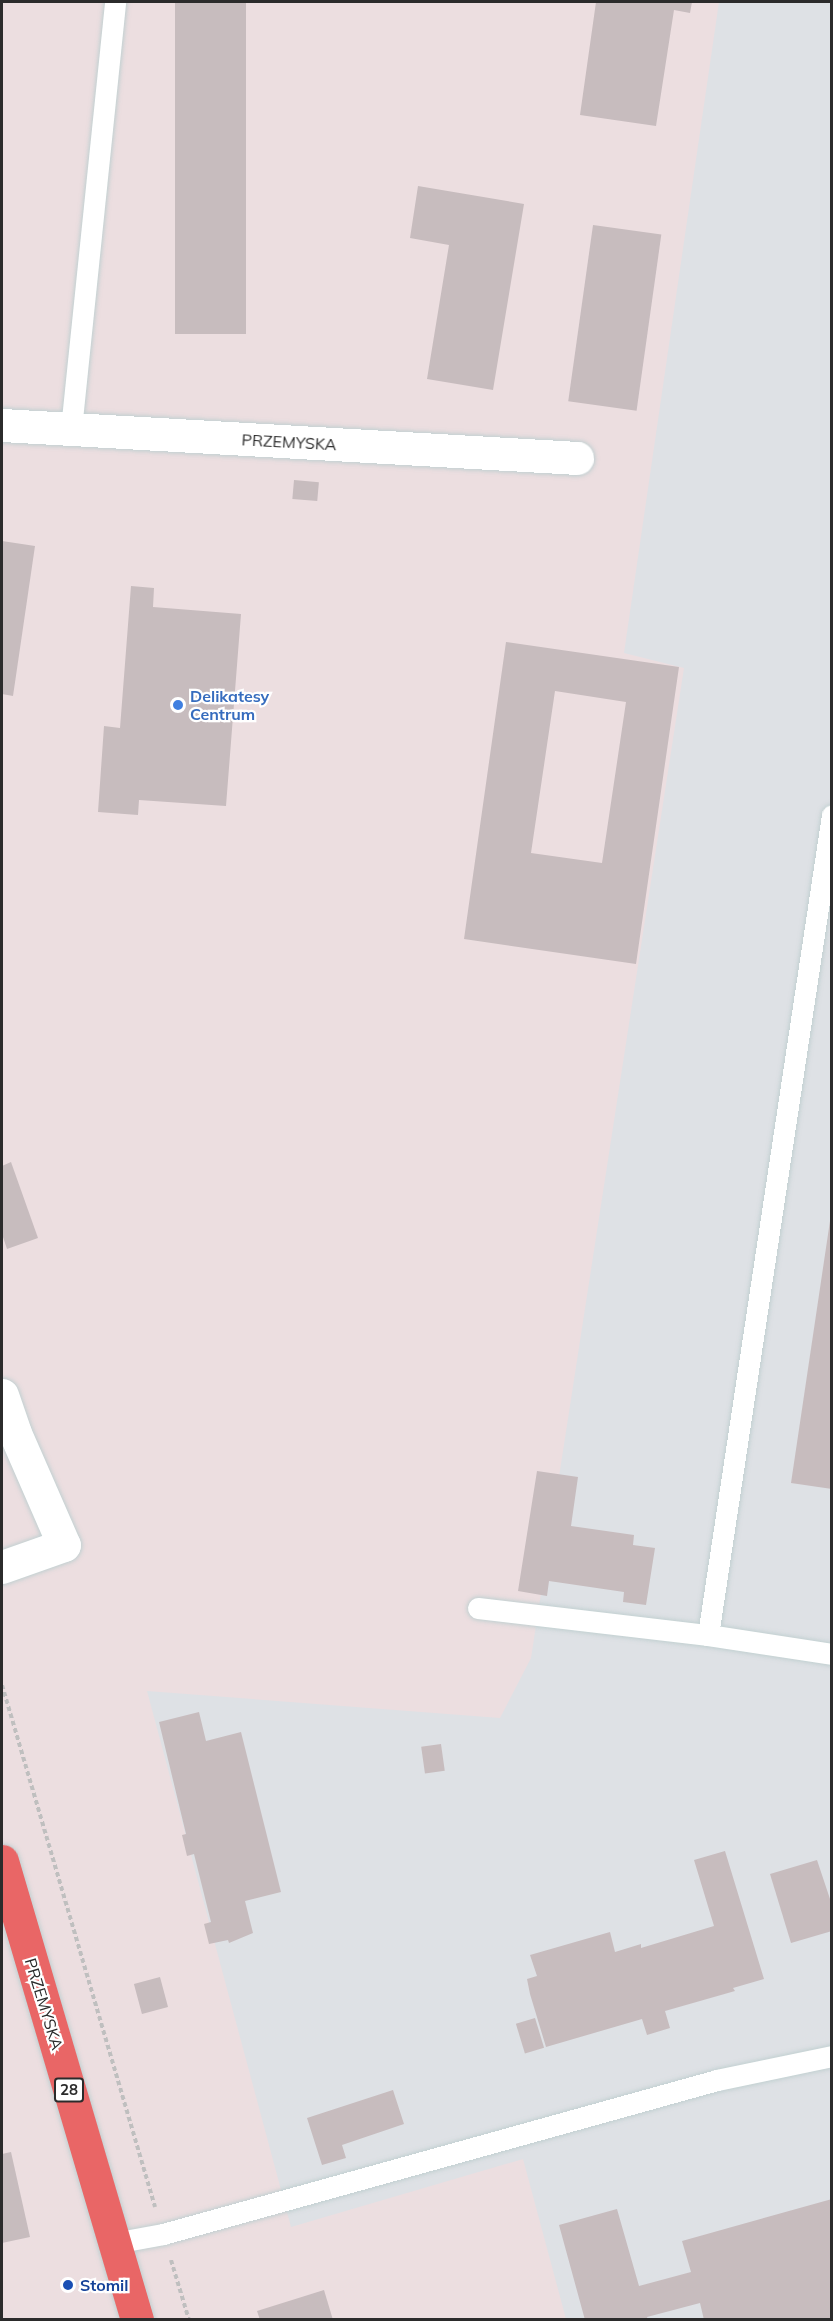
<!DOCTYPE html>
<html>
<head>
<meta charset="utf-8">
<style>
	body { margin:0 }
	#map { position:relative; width:833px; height:2321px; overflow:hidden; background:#ecdee0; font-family:Mulish,sans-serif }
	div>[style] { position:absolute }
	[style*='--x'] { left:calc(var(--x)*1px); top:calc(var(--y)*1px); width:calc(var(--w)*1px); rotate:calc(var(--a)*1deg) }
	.industrial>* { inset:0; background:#dee1e5 }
	.building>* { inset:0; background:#c7bcbe; transform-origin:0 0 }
	.path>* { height:4px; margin-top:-2px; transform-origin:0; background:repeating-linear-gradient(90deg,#bfbfbf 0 4.5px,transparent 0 7.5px) }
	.roads { filter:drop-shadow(0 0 2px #c2d0d1) drop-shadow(0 0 2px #c2d0d1) }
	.lane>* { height:21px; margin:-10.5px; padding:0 10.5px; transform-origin:10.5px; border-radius:10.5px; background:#fff }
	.street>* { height:33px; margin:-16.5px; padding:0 16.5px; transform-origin:16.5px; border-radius:16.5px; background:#fff }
	.primary>* { height:33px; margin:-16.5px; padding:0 16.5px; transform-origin:16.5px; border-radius:16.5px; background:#e96666 }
	.dots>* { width:16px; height:16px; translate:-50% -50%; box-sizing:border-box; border:3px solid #fff; border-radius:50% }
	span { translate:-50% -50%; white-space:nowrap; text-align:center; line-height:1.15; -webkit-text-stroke:4.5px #fff; paint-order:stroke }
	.shield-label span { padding:2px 4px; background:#fff; border:2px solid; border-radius:4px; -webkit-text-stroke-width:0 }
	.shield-label { font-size:15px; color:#2b2b2b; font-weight:700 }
	.street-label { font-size:16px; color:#2b2b2b }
	.shop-label { font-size:16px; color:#366cbe; font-weight:700 }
	.left { translate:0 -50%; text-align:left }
	.transit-label { font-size:16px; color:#164399; font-weight:700 }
	.frame { position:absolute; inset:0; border:3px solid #2b2b2b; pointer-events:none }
</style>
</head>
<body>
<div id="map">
	<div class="industrial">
		<i style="clip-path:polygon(719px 2px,831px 2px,831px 2319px,566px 2319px,523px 2159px,291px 2227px,147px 1691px,500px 1718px,531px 1658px,684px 668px,624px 653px)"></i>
	</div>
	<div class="building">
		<i style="left:175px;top:2px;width:71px;height:332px"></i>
		<i style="clip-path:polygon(596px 2px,692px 2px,690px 13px,674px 10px,656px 126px,580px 115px)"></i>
		<i style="clip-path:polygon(418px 186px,524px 204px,493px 390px,427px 379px,449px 245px,410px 238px)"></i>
		<i style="left:593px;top:225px;width:69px;height:178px;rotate:8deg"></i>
		<i style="left:294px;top:480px;width:25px;height:19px;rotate:5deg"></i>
		<i style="clip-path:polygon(2px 541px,35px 546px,13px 696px,2px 694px)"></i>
		<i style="clip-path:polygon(131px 586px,154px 588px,153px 607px,241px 614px,226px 806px,139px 800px,138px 815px,98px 812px,104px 726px,120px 728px)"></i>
		<i style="clip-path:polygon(evenodd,506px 642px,679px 667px,636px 964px,464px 939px,506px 642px,555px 691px,626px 702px,602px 863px,531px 853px,555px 691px)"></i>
		<i style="clip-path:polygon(11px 1162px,38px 1238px,7px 1249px,2px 1234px,2px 1166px)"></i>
		<i style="clip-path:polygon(830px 1221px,832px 1221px,832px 1489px,791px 1483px)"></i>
		<i style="clip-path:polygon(537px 1471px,578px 1477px,571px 1526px,634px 1535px,633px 1545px,655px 1548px,646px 1605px,623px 1602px,624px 1592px,549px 1581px,547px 1596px,518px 1591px)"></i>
		<i style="clip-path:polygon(199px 1712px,206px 1741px,241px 1732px,281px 1892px,245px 1901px,253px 1933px,229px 1943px,228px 1940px,209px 1944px,204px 1924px,211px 1922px,194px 1854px,187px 1856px,182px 1835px,186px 1834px,159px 1722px)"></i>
		<i style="left:441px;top:1744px;width:27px;height:20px;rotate:82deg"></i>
		<i style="clip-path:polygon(725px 1851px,764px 1979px,733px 1988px,735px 1991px,665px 2011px,670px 2028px,647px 2035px,642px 2019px,546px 2047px,530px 1994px,527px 1979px,537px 1976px,530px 1955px,610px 1932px,615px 1952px,641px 1944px,641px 1948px,714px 1926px,694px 1860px)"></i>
		<i style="clip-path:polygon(817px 1860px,832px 1905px,832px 1931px,791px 1943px,770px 1874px)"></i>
		<i style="left:160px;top:1977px;width:31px;height:27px;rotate:75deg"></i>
		<i style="left:535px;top:2018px;width:31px;height:20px;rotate:73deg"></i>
		<i style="clip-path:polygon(393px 2090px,404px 2124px,342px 2145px,346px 2158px,322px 2165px,307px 2118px)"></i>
		<i style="clip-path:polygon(11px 2152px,30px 2237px,2px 2243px,2px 2154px)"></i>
		<i style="clip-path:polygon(832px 2199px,832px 2320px,704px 2320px,700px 2303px,647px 2317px,648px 2320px,585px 2320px,559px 2225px,617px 2209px,639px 2286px,691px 2272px,682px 2241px)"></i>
		<i style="clip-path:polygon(324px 2290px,333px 2320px,260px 2320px,257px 2311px)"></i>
	</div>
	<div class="path">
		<i style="--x:2;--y:1685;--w:544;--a:73.66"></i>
		<i style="--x:171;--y:2260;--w:63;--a:73.3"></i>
	</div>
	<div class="roads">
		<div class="lane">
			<i style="--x:71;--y:429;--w:429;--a:-84.1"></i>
			<i style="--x:478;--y:1608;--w:232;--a:6.7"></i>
			<i style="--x:708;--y:1635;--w:125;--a:8.7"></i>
			<i style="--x:708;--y:1635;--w:829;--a:-81.4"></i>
			<i style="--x:114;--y:2243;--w:50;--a:-10.4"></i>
			<i style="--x:163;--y:2234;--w:575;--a:-15.53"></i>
			<i style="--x:717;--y:2080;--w:117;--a:-11.8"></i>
		</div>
		<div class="street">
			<i style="--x:2;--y:425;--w:576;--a:3.28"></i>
			<i style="--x:2;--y:1395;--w:40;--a:71.1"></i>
			<i style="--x:15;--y:1433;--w:122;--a:66.4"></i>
			<i style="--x:64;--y:1545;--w:66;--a:160.5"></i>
		</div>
		<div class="primary">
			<i style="--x:2;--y:1861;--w:478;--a:73.6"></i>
		</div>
	</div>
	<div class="dots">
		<i style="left:178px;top:705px;background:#3f7fe0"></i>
		<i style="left:68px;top:2285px;background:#1a4fb4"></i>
	</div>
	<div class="shield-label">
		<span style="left:69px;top:2090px">28</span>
	</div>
	<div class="street-label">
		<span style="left:289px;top:442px;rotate:3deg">PRZEMYSKA</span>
		<span style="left:44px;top:2004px;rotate:73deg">PRZEMYSKA</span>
	</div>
	<div class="shop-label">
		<span class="left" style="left:190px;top:705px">Delikatesy<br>Centrum</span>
	</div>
	<div class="transit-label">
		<span class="left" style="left:80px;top:2285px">Stomil</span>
	</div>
	<div class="frame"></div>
</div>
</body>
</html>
